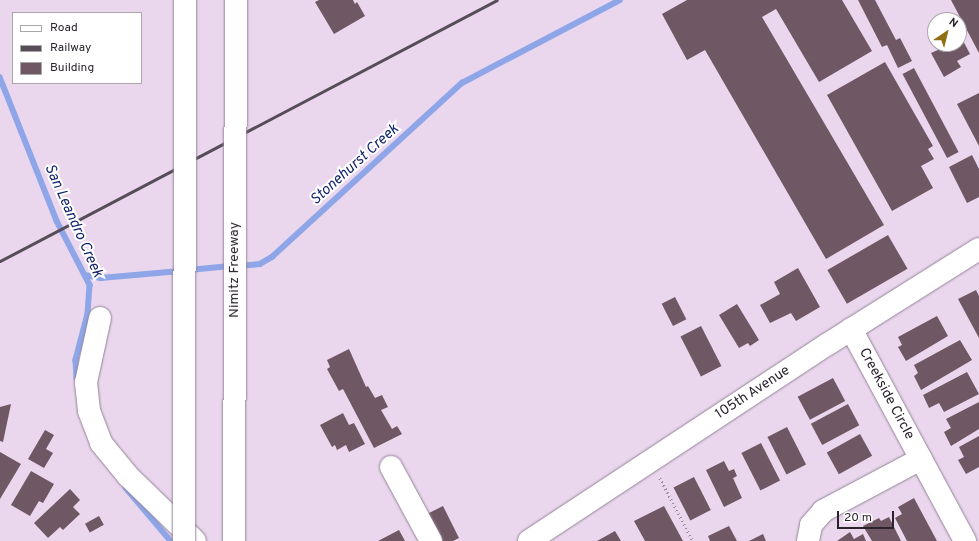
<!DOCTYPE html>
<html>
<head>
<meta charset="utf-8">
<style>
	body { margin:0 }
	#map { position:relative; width:979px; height:541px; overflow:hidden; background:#ead7ee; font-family:Overpass,sans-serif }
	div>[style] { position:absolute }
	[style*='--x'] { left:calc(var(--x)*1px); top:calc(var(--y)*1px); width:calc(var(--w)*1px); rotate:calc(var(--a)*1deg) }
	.stream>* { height:5.5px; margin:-2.75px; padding:0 2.75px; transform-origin:2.75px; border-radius:2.75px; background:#8ea6e8 }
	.building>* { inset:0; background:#6f5764; transform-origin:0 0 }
	.path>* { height:2.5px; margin-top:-1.25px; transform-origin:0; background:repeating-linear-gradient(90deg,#998b9c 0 1px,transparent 0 4px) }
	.roads { filter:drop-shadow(0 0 1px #958399) drop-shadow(0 0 1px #958399) }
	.minor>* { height:22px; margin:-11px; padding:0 11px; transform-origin:11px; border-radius:11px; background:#fff }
	.rail>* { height:3px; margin:-1.5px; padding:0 1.5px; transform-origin:1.5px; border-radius:1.5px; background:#564d59 }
	.bridges { filter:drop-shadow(0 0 1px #958399) drop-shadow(0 0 1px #958399) }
	.highway-bridge>* { height:22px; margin:-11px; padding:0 11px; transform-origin:11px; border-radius:11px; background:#fff }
	span { translate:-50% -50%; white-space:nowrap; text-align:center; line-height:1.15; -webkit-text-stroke:4px #fff; paint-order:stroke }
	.street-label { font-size:14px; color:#2a232c }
	.water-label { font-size:15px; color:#15246f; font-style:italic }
	.legend { position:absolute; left:12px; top:12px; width:130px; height:72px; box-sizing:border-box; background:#fff; border:1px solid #aaa7ab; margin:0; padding:5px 7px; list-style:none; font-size:12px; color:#2a232c }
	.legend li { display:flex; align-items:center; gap:8px; height:20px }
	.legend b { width:20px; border:1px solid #aaa7ab }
	.north { position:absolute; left:927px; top:12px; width:40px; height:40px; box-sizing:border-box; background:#fff; border:1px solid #aaa7ab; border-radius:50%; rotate:35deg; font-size:11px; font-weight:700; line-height:16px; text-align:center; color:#2a232c }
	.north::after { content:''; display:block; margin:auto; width:14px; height:18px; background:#8e6f13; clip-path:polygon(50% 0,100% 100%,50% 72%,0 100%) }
	.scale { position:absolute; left:837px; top:511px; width:57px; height:18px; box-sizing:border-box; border:2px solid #2a232c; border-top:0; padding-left:5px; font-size:12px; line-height:14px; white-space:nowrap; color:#2a232c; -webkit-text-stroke:3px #fff; paint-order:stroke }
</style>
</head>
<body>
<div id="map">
	<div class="stream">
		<i style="--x:0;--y:77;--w:155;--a:68.4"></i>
		<i style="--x:57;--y:221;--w:72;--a:62.7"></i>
		<i style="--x:90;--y:285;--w:29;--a:94"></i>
		<i style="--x:88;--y:314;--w:48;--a:104.6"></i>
		<i style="--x:76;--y:360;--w:18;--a:87"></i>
		<i style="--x:238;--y:266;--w:22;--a:-5"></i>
		<i style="--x:260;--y:264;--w:14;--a:-30"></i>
		<i style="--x:272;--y:257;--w:258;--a:-42.5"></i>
		<i style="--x:462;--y:83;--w:178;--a:-27.7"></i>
		<i style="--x:189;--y:270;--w:41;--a:-5.6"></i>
		<i style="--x:85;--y:275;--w:16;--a:11"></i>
		<i style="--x:101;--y:278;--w:79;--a:-5.1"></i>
		<i style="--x:126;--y:488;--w:70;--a:49.7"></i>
	</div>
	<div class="building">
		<i style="clip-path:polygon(319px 0,353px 0,355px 4px,357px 2px,365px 16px,334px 34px,315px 2px)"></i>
		<i style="clip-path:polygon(687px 0,842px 0,872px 51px,819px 82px,776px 9px,762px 17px,884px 225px,826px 259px,705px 50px,687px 60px,662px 14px)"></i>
		<i style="clip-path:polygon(858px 0,875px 0,896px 40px,900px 38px,912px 61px,898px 68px,887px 45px,882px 47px)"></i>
		<i style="clip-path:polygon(951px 0,979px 0,979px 53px)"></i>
		<i style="clip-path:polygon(959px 33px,970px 54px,957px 61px,961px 67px,944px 77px,931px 53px,940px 49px,938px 44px,959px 44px)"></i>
		<i style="clip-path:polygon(885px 62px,933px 146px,928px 149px,934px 159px,921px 166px,933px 188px,892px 211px,827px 95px)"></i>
		<i style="left:914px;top:68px;width:95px;height:13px;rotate:62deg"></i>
		<i style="clip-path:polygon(979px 93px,979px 146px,957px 104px)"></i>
		<i style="clip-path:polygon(972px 155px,979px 169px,979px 197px,967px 203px,949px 167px)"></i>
		<i style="left:888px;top:235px;width:39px;height:70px;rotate:60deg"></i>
		<i style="clip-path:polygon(798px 268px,820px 307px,796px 321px,791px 313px,770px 323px,760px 305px,780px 294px,774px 282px)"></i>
		<i style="clip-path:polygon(976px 290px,979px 296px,979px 338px,958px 299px)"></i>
		<i style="left:675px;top:297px;width:25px;height:15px;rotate:63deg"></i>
		<i style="clip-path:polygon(737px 304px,759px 340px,750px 346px,748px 343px,739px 348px,719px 315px)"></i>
		<i style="clip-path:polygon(937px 316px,948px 336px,906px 361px,898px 347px,902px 345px,898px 337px)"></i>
		<i style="left:701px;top:326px;width:45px;height:23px;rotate:63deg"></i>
		<i style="clip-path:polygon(960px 340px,972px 360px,921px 390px,914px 376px,918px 373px,914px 365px)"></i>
		<i style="clip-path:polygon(349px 349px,366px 387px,368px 386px,375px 398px,382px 395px,388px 407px,381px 410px,392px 429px,397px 426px,402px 434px,374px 448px,343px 389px,339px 391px,327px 369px,330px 367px,327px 360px)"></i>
		<i style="clip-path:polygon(967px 372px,979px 394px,944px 412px,939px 403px,929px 408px,923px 395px)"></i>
		<i style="left:833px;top:378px;width:26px;height:40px;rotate:62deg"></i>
		<i style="clip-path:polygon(979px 402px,979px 429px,951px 446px,944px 432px,951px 428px,946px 419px)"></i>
		<i style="clip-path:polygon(11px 404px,3px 442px,0 441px,0 407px)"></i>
		<i style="left:848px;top:404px;width:24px;height:42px;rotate:62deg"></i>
		<i style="clip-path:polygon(343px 413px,349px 425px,354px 423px,365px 444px,349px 452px,346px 445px,337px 450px,335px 445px,332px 447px,320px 425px)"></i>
		<i style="left:787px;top:427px;width:42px;height:22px;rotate:63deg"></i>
		<i style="clip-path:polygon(45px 430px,54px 435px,46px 449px,53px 453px,44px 468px,28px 459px)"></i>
		<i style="left:860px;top:434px;width:25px;height:38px;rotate:61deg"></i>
		<i style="clip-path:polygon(979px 436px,979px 467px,966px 474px,958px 460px,964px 457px,959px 447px)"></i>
		<i style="left:761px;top:443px;width:42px;height:22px;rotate:63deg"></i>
		<i style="clip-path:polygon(0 452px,21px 464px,0 499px)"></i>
		<i style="clip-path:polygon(724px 461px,729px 471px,734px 469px,737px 476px,733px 478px,742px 498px,724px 507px,706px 470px)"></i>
		<i style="clip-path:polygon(31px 471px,54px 484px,43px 503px,39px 501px,30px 516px,11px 505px)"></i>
		<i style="left:694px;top:477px;width:37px;height:23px;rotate:63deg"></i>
		<i style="clip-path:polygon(70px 489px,80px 500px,73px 507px,80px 514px,63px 530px,60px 527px,48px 538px,34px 523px)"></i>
		<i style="clip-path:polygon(914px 498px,937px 541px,907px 541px,895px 518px,902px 514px,898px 507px)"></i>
		<i style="clip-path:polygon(443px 506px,459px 538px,453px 541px,435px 541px,423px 516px)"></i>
		<i style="clip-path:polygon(664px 506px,683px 541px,645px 541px,634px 521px)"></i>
		<i style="left:99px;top:516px;width:10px;height:16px;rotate:61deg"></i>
		<i style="clip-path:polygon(889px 517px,901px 541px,872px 541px,863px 526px,879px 518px,881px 521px)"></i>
		<i style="clip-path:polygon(729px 526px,737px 541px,710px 541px,708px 536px)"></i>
		<i style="clip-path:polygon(399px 530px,405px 541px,378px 541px)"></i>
		<i style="clip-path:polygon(615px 531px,621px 541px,597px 541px)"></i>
		<i style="clip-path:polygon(850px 532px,854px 539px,863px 534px,866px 541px,837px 541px)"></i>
		<i style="clip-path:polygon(763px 534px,766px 541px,749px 541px)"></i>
	</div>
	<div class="path">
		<i style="--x:660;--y:478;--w:71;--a:62.4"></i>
	</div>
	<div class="roads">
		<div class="minor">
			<i style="--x:100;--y:318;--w:66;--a:102.3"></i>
			<i style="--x:86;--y:382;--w:29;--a:84"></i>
			<i style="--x:89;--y:411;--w:34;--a:69"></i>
			<i style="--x:101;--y:443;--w:43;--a:50.7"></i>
			<i style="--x:128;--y:476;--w:93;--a:44.1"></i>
			<i style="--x:851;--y:329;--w:241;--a:61.7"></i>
			<i style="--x:391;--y:467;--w:84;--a:61.6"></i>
			<i style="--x:529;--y:541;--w:358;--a:-33.4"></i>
			<i style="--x:828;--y:344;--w:178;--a:-32.2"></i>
			<i style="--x:808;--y:541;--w:16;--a:-79"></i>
			<i style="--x:811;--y:525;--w:18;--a:-49"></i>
			<i style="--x:823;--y:511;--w:111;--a:-28"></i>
		</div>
	</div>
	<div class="rail">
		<i style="--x:0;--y:261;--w:561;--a:-27.71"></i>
	</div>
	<div class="bridges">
		<div class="highway-bridge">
			<i style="--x:184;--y:541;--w:541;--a:-89.89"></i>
			<i style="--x:234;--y:541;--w:541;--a:-89.79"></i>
		</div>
	</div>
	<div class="street-label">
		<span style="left:235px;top:270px;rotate:-90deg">Nimitz Freeway</span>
		<span style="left:753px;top:393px;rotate:-33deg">105th Avenue</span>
		<span style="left:886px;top:394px;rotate:62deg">Creekside Circle</span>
	</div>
	<div class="water-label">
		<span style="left:355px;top:165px;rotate:-42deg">Stonehurst Creek</span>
		<span style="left:73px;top:221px;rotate:66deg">San Leandro Creek</span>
	</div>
	<ul class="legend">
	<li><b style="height:5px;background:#fff"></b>Road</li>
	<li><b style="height:5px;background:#564d59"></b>Railway</li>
	<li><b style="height:11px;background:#6f5764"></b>Building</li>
	</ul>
	<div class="north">N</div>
	<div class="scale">20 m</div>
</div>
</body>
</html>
